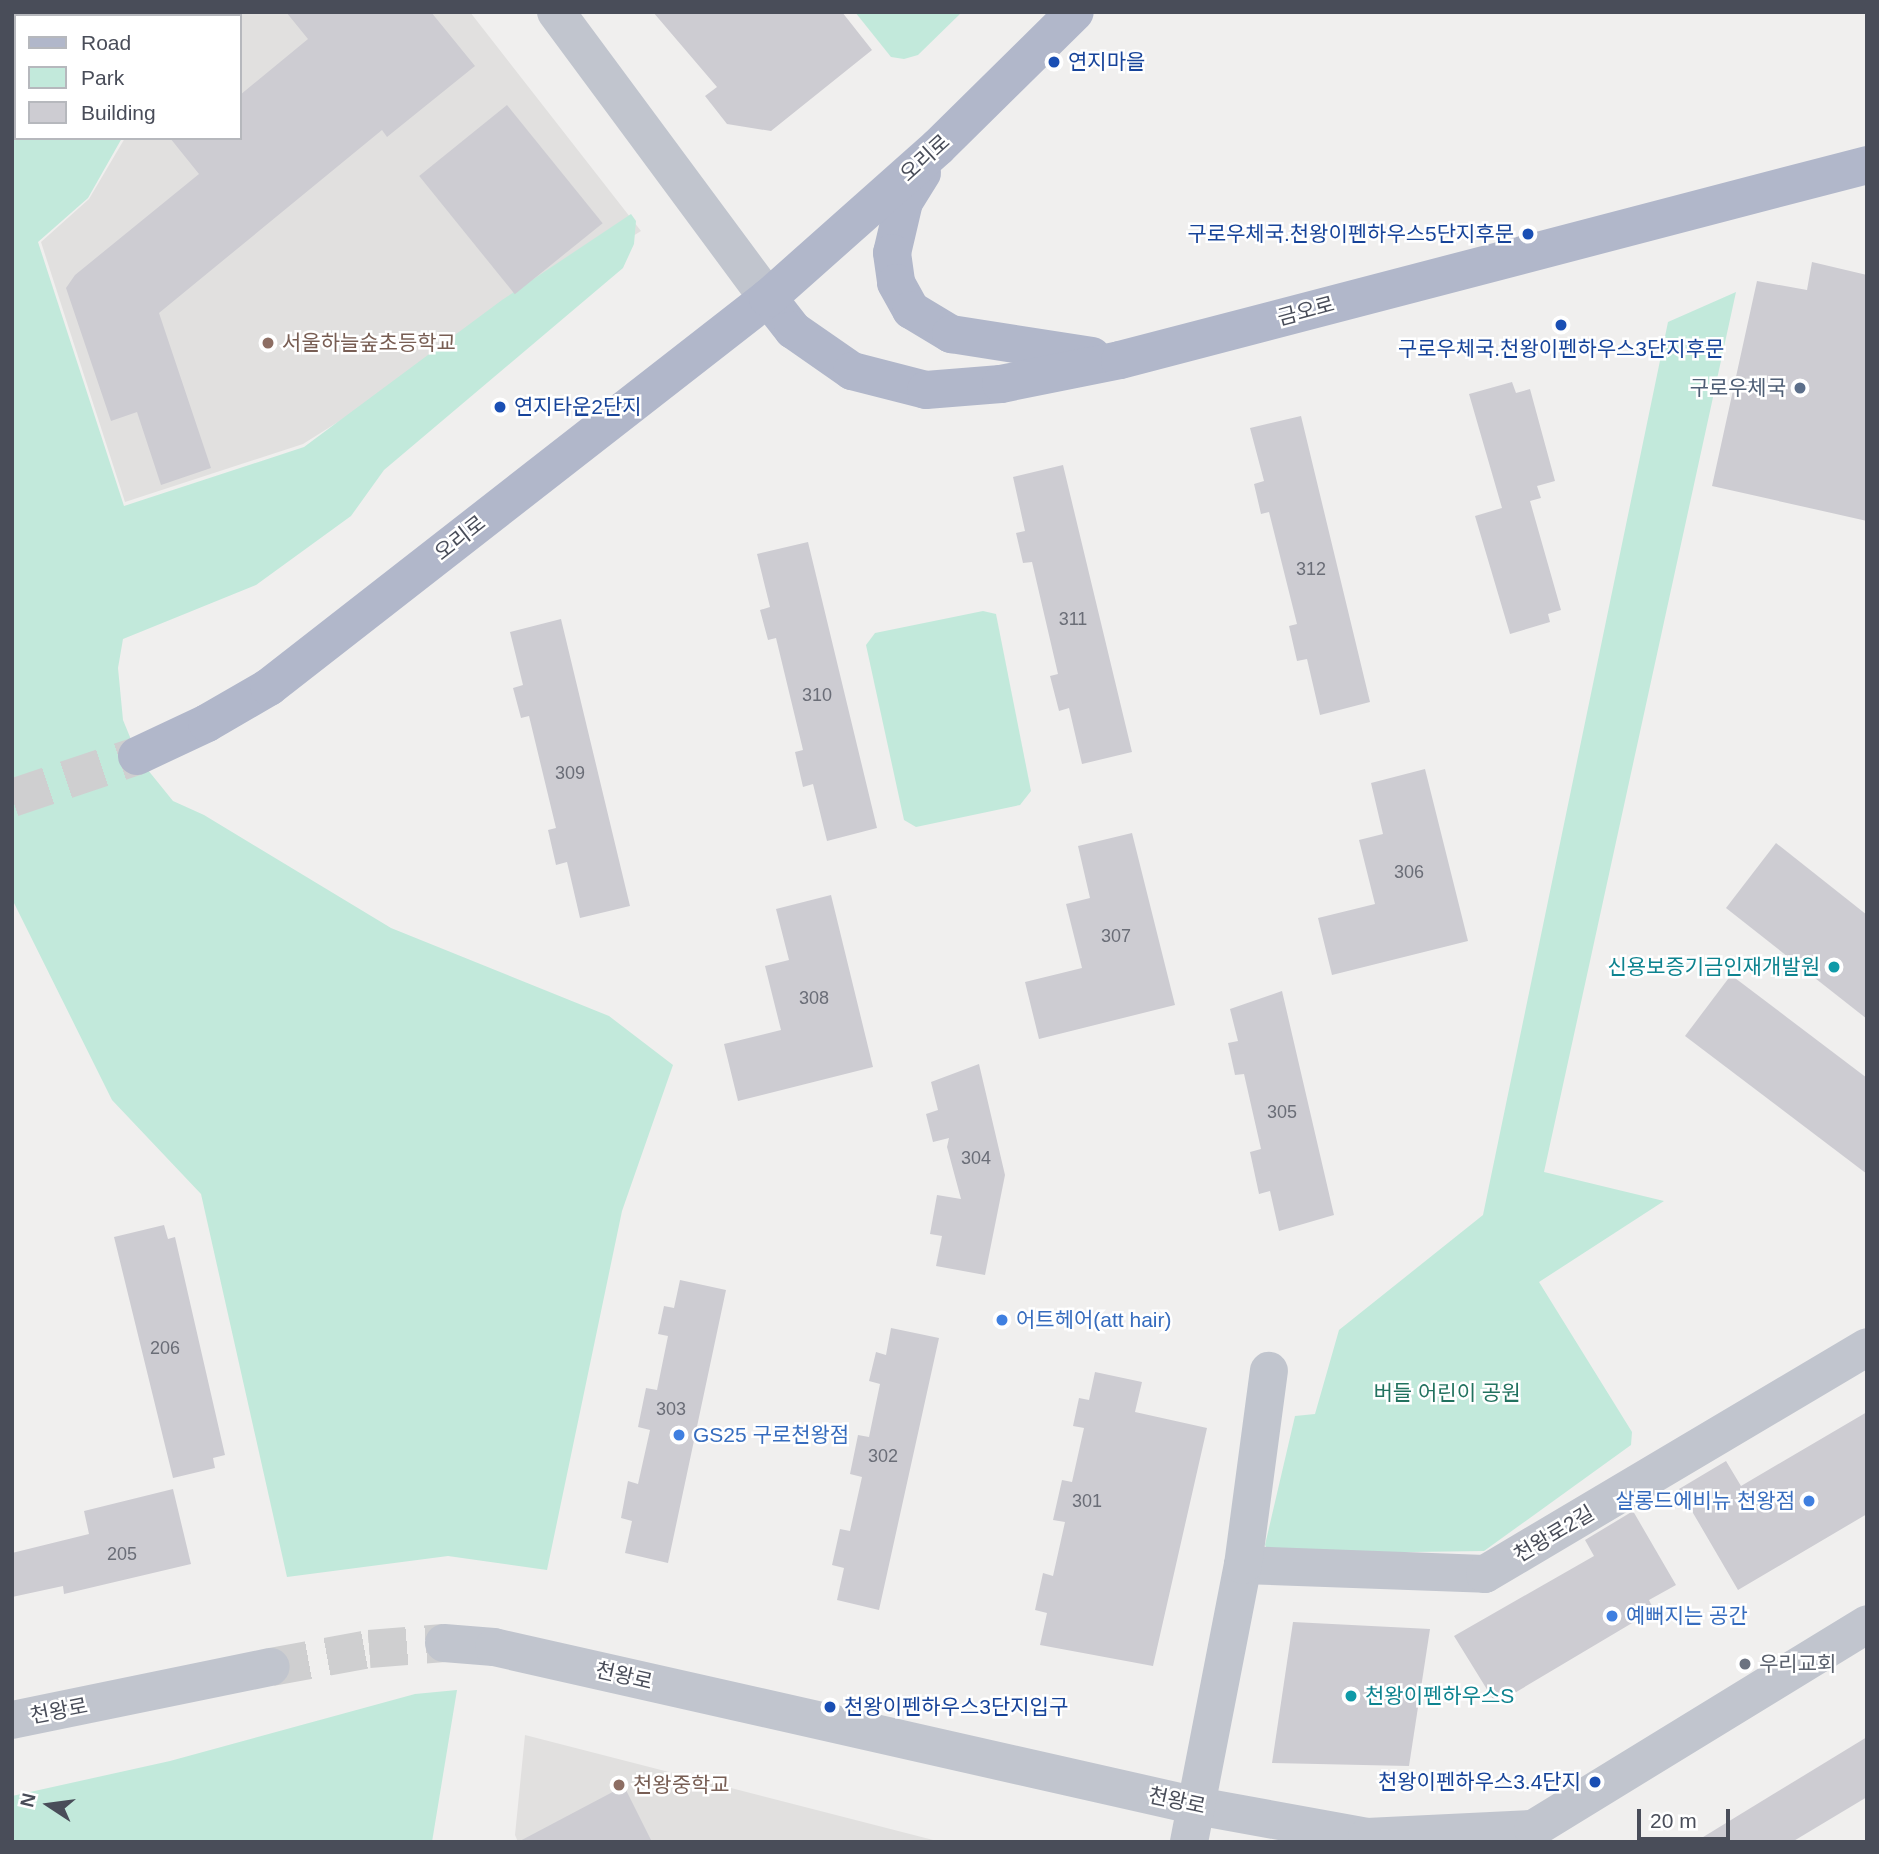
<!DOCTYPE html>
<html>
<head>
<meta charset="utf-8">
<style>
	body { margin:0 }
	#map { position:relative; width:1879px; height:1854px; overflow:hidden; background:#f0efee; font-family:Arial,"Noto Sans KR",sans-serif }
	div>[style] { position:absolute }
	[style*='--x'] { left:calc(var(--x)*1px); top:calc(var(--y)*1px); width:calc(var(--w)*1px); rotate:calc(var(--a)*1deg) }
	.education>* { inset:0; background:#e1e0df }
	.green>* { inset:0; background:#c2e9db }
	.building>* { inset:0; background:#cdccd2; transform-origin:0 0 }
	.minor-tunnel>* { height:38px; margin-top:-19px; transform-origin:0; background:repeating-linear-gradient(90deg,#cfcfd0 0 38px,transparent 0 57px) }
	.major-tunnel>* { height:38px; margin-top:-19px; transform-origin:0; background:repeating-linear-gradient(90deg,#cfcfd0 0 38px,transparent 0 57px) }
	.minor>* { height:38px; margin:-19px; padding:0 19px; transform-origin:19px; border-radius:19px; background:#c1c5ce }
	.major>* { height:38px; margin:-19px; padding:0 19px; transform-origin:19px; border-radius:19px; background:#b1b7ca }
	.dots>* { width:19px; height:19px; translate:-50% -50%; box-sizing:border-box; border:4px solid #fff; border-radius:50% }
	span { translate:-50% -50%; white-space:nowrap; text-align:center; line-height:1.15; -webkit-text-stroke:5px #fff; paint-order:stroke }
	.number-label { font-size:18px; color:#6a6d77 }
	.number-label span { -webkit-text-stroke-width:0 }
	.transit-label { font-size:21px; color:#164399 }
	.left { translate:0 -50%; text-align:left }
	.right { translate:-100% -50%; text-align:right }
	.street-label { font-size:21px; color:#494d59 }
	.education-label { font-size:21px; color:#785e54 }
	.service-label { font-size:21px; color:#4e5e75 }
	.culture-label { font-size:21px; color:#0d838f }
	.shop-label { font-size:21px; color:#366cbe }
	.park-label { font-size:21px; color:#22725f }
	.worship-label { font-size:21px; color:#5b616d }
	.frame { position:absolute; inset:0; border:14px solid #494d59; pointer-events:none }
	.legend { position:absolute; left:14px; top:14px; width:228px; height:126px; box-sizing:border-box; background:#fff; border:2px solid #b6b8bd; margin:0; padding:9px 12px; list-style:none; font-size:21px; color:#494d59 }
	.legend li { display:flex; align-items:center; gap:14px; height:35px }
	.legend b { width:35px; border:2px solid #b6b8bd }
	.north { position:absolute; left:14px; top:1770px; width:70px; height:70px; -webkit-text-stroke:5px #fff; paint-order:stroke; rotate:283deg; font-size:19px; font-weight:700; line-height:28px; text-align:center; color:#494d59 }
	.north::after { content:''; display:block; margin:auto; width:24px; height:32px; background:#494d59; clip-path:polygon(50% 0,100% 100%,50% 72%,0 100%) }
	.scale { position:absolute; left:1637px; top:1809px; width:93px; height:32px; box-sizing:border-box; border:4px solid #494d59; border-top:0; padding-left:9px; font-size:21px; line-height:24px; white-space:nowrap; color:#494d59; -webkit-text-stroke:5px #fff; paint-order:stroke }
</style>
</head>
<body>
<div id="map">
	<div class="education">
		<i style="clip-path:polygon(217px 12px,470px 12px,641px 231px,303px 444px,125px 502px,41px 242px,89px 199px,125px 138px,240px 138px,240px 16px,212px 16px)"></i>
		<i style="clip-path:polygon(525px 1735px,941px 1842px,518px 1842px,515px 1835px)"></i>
	</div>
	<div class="green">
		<i style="clip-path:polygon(12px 12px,206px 16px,16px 16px,16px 138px,122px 138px,88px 198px,38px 242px,124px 506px,304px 447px,502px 300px,631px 214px,636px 221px,634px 244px,623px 268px,384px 470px,351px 516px,256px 585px,123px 639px,118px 668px,123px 720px,139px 759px,173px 801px,204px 815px,391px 928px,609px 1016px,673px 1065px,622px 1211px,547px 1570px,448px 1556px,287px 1577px,201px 1194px,112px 1100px,12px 899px)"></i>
		<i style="clip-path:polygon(855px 12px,962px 12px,918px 55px,904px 59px,891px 57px)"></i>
		<i style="clip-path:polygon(1736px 292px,1544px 1172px,1664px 1201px,1539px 1282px,1632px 1432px,1631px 1445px,1484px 1551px,1270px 1554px,1265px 1545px,1295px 1416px,1315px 1414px,1339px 1330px,1483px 1215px,1668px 322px)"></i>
		<i style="clip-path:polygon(983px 611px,996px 614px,1031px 791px,1020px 805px,916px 827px,904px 820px,866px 645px,875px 633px)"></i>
		<i style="clip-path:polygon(457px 1690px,432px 1842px,12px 1842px,12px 1796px,170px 1761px,415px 1694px)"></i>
	</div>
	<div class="building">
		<i style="clip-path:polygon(286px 12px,431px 12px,475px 66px,387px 137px,382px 130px,159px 313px,211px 468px,161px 485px,137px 412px,111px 421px,66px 288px,75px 275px,199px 174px,170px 138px,240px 138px,240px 95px,308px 39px)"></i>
		<i style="clip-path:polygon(653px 12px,842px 12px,872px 50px,771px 131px,727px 124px,705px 96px,717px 87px)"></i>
		<i style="left:507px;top:105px;width:152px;height:113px;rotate:51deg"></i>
		<i style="clip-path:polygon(1812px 262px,1867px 275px,1867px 521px,1712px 486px,1757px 281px,1807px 290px)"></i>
		<i style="clip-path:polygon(1512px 382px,1516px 393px,1530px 389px,1555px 481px,1537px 486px,1541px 498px,1530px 501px,1561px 610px,1548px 614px,1550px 622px,1510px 634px,1475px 516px,1502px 508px,1469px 394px)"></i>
		<i style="clip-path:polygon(1301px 416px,1370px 702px,1320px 715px,1307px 659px,1297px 661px,1289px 626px,1297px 624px,1269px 512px,1261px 514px,1254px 484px,1264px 481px,1250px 428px)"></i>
		<i style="clip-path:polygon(1063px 465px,1132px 752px,1082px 764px,1069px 708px,1059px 711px,1050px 676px,1058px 674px,1032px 562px,1023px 563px,1016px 533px,1025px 531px,1013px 477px)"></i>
		<i style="clip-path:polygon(808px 542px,877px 828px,827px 841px,813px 784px,803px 787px,795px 752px,803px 750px,776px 638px,768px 640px,760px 610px,770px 607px,757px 554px)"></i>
		<i style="clip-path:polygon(561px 619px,630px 906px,580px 918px,567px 862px,556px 865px,548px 830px,556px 828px,529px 716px,521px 718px,513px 688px,523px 685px,510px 632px)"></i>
		<i style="clip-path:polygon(1425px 769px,1468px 941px,1332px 975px,1318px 918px,1375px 904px,1359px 840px,1383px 834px,1371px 783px)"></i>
		<i style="clip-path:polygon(1132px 833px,1175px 1005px,1039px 1039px,1025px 982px,1082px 968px,1066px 904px,1090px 898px,1078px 846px)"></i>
		<i style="clip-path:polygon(1776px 843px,1867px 915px,1867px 1019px,1726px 908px)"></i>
		<i style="clip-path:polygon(831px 895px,873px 1067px,738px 1101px,724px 1044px,781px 1030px,765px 966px,789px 960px,776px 909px)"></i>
		<i style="clip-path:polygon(1731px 975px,1867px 1078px,1867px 1174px,1685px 1036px)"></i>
		<i style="clip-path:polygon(1282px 991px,1334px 1215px,1279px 1231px,1270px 1191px,1259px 1194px,1250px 1152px,1261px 1149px,1244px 1074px,1235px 1075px,1228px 1043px,1238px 1041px,1230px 1009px)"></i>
		<i style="clip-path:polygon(979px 1064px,1005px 1175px,985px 1275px,936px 1266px,942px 1236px,930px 1234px,937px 1195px,961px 1199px,947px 1147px,949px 1138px,933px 1142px,926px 1114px,938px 1110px,931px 1082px)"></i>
		<i style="clip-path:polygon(164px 1225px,168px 1239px,175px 1237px,225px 1455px,213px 1458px,215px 1468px,173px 1478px,114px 1237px)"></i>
		<i style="clip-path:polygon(680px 1280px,726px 1290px,668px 1563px,625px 1553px,632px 1521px,621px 1518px,628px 1481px,638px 1484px,650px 1430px,638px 1427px,646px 1388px,657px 1390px,668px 1336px,658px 1334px,664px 1306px,674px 1308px)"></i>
		<i style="clip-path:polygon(891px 1328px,939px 1338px,879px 1610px,837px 1600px,844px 1568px,832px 1565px,840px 1529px,850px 1531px,862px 1477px,850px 1474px,858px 1435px,869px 1437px,880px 1384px,869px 1381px,876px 1352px,886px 1355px)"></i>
		<i style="clip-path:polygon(1095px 1372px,1142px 1382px,1135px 1412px,1207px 1428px,1153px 1666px,1040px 1645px,1047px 1613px,1035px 1610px,1043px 1573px,1053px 1576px,1065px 1522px,1053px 1520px,1062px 1480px,1072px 1482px,1084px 1428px,1073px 1426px,1079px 1398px,1089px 1400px)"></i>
		<i style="clip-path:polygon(1867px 1412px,1867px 1514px,1738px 1590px,1679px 1489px,1726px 1461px,1741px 1486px)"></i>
		<i style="clip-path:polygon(173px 1489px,191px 1564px,64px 1594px,63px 1586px,12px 1597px,12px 1553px,89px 1534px,84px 1511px)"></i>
		<i style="clip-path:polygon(1633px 1511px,1676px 1585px,1649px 1600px,1654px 1610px,1496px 1704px,1454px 1636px,1594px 1556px,1585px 1540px)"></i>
		<i style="clip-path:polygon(1293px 1622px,1430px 1629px,1409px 1766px,1272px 1763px)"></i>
		<i style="clip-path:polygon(1867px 1737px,1867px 1797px,1792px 1842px,1695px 1842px)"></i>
		<i style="clip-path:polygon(624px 1786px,652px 1842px,518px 1842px)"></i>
	</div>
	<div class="minor-tunnel">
		<i style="--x:271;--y:1667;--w:100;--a:-10.4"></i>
		<i style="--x:369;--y:1649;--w:75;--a:-4.6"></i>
	</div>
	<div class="major-tunnel">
		<i style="--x:12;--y:798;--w:132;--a:-18.6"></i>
	</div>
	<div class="minor">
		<i style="--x:556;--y:12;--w:356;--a:53.5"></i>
		<i style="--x:1243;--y:1565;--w:242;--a:2.1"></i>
		<i style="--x:1485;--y:1574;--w:444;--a:-30.7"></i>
		<i style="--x:444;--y:1643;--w:50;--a:4.6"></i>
		<i style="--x:494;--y:1647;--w:721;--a:12.74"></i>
		<i style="--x:1197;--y:1806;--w:173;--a:10.3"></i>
		<i style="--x:1367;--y:1837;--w:166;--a:-2.8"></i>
		<i style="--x:1533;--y:1829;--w:392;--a:-31.5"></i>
		<i style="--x:12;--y:1720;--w:264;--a:-11.6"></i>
		<i style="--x:1189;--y:1842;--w:282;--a:-79"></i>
		<i style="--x:1243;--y:1565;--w:196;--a:-82.4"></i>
	</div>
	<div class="major">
		<i style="--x:922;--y:173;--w:34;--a:122"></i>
		<i style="--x:904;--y:202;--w:52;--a:103.2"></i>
		<i style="--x:892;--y:253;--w:30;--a:82"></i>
		<i style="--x:896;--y:283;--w:31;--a:61"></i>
		<i style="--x:911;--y:310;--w:47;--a:31"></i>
		<i style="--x:951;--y:334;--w:143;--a:8.9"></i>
		<i style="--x:768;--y:298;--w:41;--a:52"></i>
		<i style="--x:793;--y:330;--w:72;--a:34.8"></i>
		<i style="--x:852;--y:371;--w:76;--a:14.4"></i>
		<i style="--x:926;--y:390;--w:75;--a:-4.6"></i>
		<i style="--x:1001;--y:384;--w:121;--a:-11.4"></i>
		<i style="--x:1120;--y:360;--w:772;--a:-14.63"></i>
		<i style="--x:137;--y:756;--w:77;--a:-25.2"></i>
		<i style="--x:207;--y:723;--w:72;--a:-30.1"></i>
		<i style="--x:269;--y:687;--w:633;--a:-37.94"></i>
		<i style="--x:768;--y:298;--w:227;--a:-41.6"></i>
		<i style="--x:938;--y:147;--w:192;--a:-44.6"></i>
	</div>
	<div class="dots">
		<i style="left:1054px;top:62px;background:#1a4fb4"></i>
		<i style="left:1528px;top:234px;background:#1a4fb4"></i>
		<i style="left:1561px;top:325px;background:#1a4fb4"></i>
		<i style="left:268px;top:343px;background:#8d6e63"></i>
		<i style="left:1800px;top:388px;background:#5c6f8a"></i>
		<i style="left:500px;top:407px;background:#1a4fb4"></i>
		<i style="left:1834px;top:967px;background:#0f9aa8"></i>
		<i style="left:1002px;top:1320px;background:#3f7fe0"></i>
		<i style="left:679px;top:1435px;background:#3f7fe0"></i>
		<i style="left:1809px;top:1501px;background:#3f7fe0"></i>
		<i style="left:1612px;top:1616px;background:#3f7fe0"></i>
		<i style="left:1745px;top:1664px;background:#6b7280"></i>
		<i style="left:1351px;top:1696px;background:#0f9aa8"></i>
		<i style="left:830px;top:1707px;background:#1a4fb4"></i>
		<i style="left:1595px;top:1782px;background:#1a4fb4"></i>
		<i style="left:619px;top:1785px;background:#8d6e63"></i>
	</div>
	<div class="number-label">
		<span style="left:1311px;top:569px">312</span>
		<span style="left:1073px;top:619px">311</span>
		<span style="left:817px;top:695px">310</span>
		<span style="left:570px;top:773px">309</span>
		<span style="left:1409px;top:872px">306</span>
		<span style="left:1116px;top:936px">307</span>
		<span style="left:814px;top:998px">308</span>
		<span style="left:1282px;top:1112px">305</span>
		<span style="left:976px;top:1158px">304</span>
		<span style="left:165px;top:1348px">206</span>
		<span style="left:671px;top:1409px">303</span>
		<span style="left:883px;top:1456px">302</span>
		<span style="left:1087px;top:1501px">301</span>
		<span style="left:122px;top:1554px">205</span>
	</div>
	<div class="transit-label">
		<span class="left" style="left:1068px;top:62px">연지마을</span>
		<span class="right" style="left:1514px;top:234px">구로우체국.천왕이펜하우스5단지후문</span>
		<span style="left:1561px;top:349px">구로우체국.천왕이펜하우스3단지후문</span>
		<span class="left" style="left:514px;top:407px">연지타운2단지</span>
		<span class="left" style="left:844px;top:1707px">천왕이펜하우스3단지입구</span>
		<span class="right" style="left:1581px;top:1782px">천왕이펜하우스3.4단지</span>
	</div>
	<div class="street-label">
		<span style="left:925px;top:158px;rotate:-42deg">오리로</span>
		<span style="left:1306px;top:311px;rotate:-15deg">금오로</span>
		<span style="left:460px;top:538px;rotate:-38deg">오리로</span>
		<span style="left:1554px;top:1534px;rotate:-31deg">천왕로2길</span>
		<span style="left:624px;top:1676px;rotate:13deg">천왕로</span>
		<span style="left:59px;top:1711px;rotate:-11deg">천왕로</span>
		<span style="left:1177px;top:1801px;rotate:12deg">천왕로</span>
	</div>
	<div class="education-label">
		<span class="left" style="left:282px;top:343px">서울하늘숲초등학교</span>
		<span class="left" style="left:633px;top:1785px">천왕중학교</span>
	</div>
	<div class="service-label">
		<span class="right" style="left:1786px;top:388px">구로우체국</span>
	</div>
	<div class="culture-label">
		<span class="right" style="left:1820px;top:967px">신용보증기금인재개발원</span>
		<span class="left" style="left:1365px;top:1696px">천왕이펜하우스S</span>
	</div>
	<div class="shop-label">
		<span class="left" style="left:1016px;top:1320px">어트헤어(att hair)</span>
		<span class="left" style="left:693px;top:1435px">GS25 구로천왕점</span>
		<span class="right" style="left:1795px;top:1501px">살롱드에비뉴 천왕점</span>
		<span class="left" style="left:1626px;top:1616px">예뻐지는 공간</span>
	</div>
	<div class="park-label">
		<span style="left:1447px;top:1393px">버들 어린이 공원</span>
	</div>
	<div class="worship-label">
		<span class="left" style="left:1759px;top:1664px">우리교회</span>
	</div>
	<div class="frame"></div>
	<ul class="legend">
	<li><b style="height:9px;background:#b1b7ca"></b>Road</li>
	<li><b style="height:19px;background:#c2e9db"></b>Park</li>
	<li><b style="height:19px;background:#cdccd2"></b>Building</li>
	</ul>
	<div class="north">N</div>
	<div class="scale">20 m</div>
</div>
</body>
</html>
